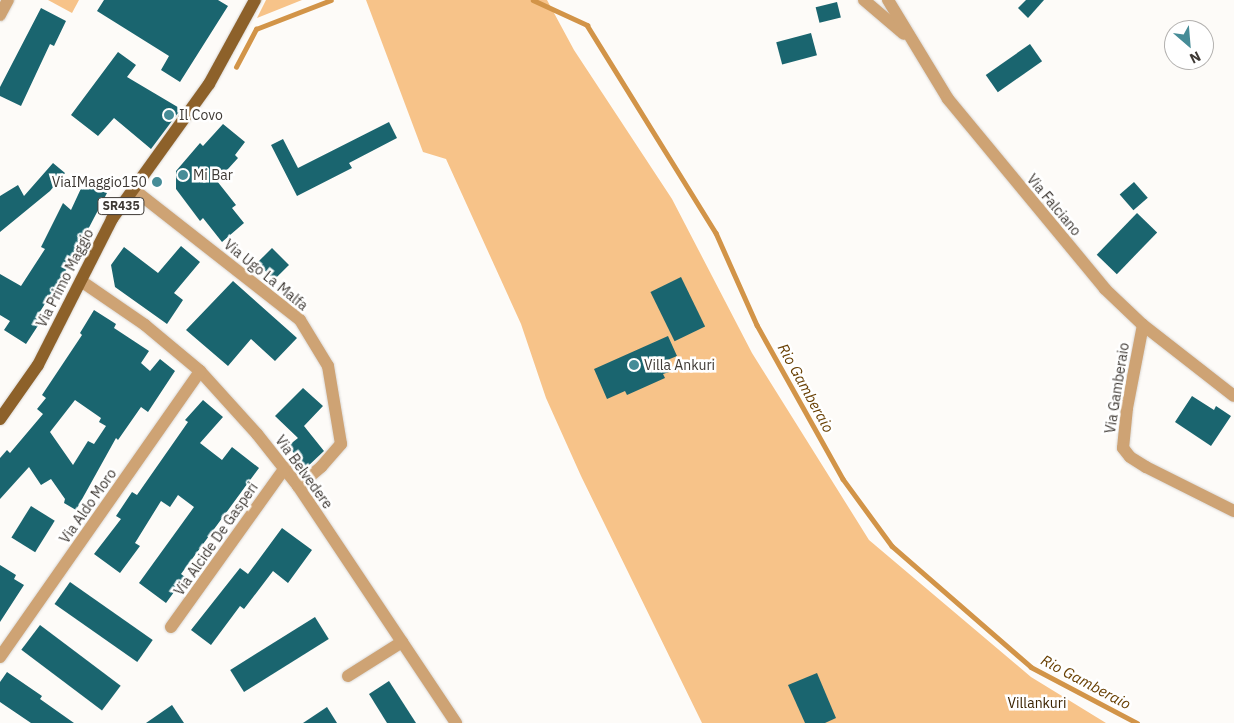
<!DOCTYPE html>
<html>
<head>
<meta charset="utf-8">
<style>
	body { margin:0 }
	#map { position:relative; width:1234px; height:723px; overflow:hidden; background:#fdfbf8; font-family:"IBM Plex Sans",sans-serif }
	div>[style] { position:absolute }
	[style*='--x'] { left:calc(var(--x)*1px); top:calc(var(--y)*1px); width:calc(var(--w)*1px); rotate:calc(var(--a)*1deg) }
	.green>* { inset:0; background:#f7c389 }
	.stream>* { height:4.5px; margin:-2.25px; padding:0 2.25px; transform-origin:2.25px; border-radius:2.25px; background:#d29448 }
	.building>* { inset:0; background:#1a656f; transform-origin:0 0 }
	.roads { filter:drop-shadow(0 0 1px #dbd8d5) drop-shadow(0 0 1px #dbd8d5) }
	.street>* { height:12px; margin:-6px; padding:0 6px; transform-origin:6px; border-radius:6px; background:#cea374 }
	.primary>* { height:12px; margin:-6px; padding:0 6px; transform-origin:6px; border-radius:6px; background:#8d612a }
	.dots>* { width:14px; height:14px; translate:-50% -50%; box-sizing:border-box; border:2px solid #fff; border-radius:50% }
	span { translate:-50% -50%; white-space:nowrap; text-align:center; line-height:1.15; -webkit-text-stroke:5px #fff; paint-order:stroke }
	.shield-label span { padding:1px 4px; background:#fff; border:1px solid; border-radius:4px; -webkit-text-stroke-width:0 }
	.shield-label { font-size:12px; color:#3e3934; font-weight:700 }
	.poi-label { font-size:14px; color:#3e3934 }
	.left { translate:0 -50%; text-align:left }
	.right { translate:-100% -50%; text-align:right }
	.street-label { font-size:14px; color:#3e3934 }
	.park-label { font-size:14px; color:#3b2301 }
	.water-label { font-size:15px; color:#673e00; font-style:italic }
	.north { position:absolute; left:1164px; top:20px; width:50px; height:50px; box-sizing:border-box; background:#fff; border:1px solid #b2b0ae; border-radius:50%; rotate:153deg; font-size:14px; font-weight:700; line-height:20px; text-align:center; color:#3e3934 }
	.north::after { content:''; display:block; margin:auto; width:18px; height:22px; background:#468c97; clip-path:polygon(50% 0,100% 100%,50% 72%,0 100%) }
</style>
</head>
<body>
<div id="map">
	<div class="green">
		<i style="clip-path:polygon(48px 0,79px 0,72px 13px)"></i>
		<i style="clip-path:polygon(266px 0,302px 0,257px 18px)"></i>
		<i style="clip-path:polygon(366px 0,547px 0,574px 50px,672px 199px,752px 353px,869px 540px,1031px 677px,1106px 723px,702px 723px,581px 476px,546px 398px,521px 324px,446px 159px,423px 152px)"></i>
	</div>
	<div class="stream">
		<i style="--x:533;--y:0;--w:60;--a:24.8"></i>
		<i style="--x:587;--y:25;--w:245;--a:58.2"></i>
		<i style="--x:716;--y:233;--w:101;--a:66"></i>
		<i style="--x:757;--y:325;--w:176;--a:60.8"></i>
		<i style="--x:843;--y:479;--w:83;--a:53.8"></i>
		<i style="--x:892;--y:546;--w:184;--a:41"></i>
		<i style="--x:1031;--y:667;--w:120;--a:27.8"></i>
		<i style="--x:236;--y:67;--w:43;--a:-62.2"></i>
		<i style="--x:256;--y:29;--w:80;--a:-21.1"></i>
	</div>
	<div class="building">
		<i style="clip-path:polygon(104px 0,218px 0,228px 6px,180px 82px,161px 70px,169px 56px,97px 11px)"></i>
		<i style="clip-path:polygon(1026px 0,1044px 0,1028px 18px,1018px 8px)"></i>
		<i style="left:837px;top:2px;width:16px;height:22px;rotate:76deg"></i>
		<i style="clip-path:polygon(41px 8px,66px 21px,54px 46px,50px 44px,21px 106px,0 96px,0 87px)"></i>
		<i style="left:811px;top:33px;width:23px;height:36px;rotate:75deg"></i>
		<i style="left:1030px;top:44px;width:21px;height:54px;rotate:55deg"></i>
		<i style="clip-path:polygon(118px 52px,136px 65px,127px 77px,181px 109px,151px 149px,114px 118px,98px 136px,71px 115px)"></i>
		<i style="clip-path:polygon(389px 122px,397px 138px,349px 163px,352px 168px,297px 196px,271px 145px,283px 139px,298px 168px)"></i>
		<i style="clip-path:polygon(223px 124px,245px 142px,235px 155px,238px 158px,217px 181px,236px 205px,232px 208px,244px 223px,222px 242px,203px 218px,200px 221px,176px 189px,176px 171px,200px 143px,203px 146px)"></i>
		<i style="clip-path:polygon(53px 163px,65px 173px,50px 191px,0 232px,0 196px,18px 185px,24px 196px)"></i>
		<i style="clip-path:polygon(84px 182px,107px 193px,70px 264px,36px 318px,41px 321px,26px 344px,4px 330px,10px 321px,0 315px,0 274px,21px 286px,45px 249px,41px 247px,63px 203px,71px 210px)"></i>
		<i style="left:1134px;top:182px;width:21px;height:19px;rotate:49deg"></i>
		<i style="left:1137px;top:213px;width:28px;height:58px;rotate:44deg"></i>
		<i style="clip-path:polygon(181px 246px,200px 262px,174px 293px,183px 300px,167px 324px,115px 287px,111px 265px,124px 247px,158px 273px)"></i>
		<i style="left:272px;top:248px;width:24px;height:21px;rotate:45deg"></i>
		<i style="left:681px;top:277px;width:55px;height:34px;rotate:64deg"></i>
		<i style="clip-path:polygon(233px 281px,297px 338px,275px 361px,251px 339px,228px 366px,186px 330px)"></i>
		<i style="clip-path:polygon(evenodd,94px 310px,116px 324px,114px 328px,149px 351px,141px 363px,150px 371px,160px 359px,175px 371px,148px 412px,141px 407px,118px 440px,116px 438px,76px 510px,64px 503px,65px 499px,51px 479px,41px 485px,29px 467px,0 499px,0 458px,7px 450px,10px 453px,43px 414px,37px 409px,46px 398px,42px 395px,82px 335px,80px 333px,94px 310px,75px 400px,101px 418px,99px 422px,106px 426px,94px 444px,88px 441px,73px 465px,50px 432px,75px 400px)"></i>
		<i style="clip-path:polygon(668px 336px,677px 356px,665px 361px,669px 372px,663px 374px,665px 378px,627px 395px,625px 391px,607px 399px,594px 369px)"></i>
		<i style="clip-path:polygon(303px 388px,323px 406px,304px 426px,324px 451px,306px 468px,288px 446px,298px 438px,275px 416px)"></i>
		<i style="clip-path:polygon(1192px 396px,1214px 410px,1216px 406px,1231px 416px,1211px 446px,1175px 422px)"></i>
		<i style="clip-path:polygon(203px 400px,223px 417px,200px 443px,222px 460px,232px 447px,259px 468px,181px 574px,185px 577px,166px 603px,139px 583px,194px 507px,178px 495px,170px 507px,161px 501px,135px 543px,140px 546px,120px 573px,94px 554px,121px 519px,116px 516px,132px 492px,137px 495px,188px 422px,185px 420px)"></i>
		<i style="left:31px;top:506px;width:28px;height:37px;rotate:32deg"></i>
		<i style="clip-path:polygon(282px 528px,312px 550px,288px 583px,273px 571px,244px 609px,240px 606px,211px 645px,191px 630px,240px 568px,248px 574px)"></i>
		<i style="clip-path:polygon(0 565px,16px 575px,14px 579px,24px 585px,0 622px)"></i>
		<i style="left:70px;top:582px;width:101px;height:27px;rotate:35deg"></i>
		<i style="left:315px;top:617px;width:26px;height:100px;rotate:58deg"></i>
		<i style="left:40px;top:625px;width:101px;height:31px;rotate:37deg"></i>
		<i style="clip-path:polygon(7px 672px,42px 696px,40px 699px,74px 723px,31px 723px,0 702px,0 682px)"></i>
		<i style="clip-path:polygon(817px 673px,836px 718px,825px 723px,805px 723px,788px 685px)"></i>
		<i style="clip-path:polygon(389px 681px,416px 723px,387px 723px,369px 694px)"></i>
		<i style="clip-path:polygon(172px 705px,184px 723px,146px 723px)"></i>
		<i style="clip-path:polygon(327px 707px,337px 723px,303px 723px)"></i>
	</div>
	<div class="roads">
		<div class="street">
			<i style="--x:864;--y:0;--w:52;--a:40.4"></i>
			<i style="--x:888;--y:0;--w:116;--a:58.8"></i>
			<i style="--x:948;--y:99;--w:246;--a:50.4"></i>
			<i style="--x:1105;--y:289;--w:52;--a:43.5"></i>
			<i style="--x:1143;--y:325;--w:115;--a:38"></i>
			<i style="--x:0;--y:15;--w:17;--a:-62"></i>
			<i style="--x:133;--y:189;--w:212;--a:38.1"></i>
			<i style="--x:300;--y:320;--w:54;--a:58.7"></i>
			<i style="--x:328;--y:366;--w:79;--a:80.5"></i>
			<i style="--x:341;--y:444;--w:30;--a:131"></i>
			<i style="--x:321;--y:467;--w:30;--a:140"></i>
			<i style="--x:81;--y:281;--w:78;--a:34.5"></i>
			<i style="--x:145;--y:325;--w:72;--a:39.9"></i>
			<i style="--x:200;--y:371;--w:85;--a:47.9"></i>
			<i style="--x:257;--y:434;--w:66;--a:51.7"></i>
			<i style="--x:298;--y:486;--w:285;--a:56.3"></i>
			<i style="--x:1143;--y:325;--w:85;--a:100.9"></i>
			<i style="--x:1127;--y:408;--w:40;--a:95.7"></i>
			<i style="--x:1123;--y:448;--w:11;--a:52"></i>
			<i style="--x:1130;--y:457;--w:19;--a:32"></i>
			<i style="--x:1146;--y:467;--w:98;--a:26.6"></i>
			<i style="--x:171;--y:627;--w:196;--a:-54.4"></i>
			<i style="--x:0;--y:657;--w:349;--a:-55"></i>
			<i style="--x:348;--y:676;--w:64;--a:-32.2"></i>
		</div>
		<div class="primary">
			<i style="--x:0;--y:419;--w:66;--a:-54.9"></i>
			<i style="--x:38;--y:365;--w:164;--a:-63.1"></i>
			<i style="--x:112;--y:219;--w:166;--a:-54.3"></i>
			<i style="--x:209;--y:84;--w:96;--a:-61.3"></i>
		</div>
	</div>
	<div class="dots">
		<i style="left:169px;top:115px;background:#468c97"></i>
		<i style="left:183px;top:175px;background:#468c97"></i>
		<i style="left:157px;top:182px;background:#468c97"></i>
		<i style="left:634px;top:365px;background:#468c97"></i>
	</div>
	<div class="shield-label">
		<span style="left:121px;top:206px">SR435</span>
	</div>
	<div class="poi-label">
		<span class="left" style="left:179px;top:115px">Il Covo</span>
		<span class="left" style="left:193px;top:175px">Mi Bar</span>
		<span class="right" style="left:147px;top:182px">ViaIMaggio150</span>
		<span class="left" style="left:644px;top:365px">Villa Ankuri</span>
	</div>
	<div class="street-label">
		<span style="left:1054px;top:205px;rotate:50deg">Via Falciano</span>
		<span style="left:266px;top:275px;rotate:39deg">Via Ugo La Malfa</span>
		<span style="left:65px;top:278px;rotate:-63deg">Via Primo Maggio</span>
		<span style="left:1117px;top:388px;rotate:-81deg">Via Gamberaio</span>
		<span style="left:304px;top:472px;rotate:54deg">Via Belvedere</span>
		<span style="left:88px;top:506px;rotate:-55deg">Via Aldo Moro</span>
		<span style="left:216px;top:539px;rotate:-55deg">Via Alcide De Gasperi</span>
	</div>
	<div class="park-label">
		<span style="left:1037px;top:703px">Villankuri</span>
	</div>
	<div class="water-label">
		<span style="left:806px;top:388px;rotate:61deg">Rio Gamberaio</span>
		<span style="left:1086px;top:682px;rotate:28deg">Rio Gamberaio</span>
	</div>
	<div class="north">N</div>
</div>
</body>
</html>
